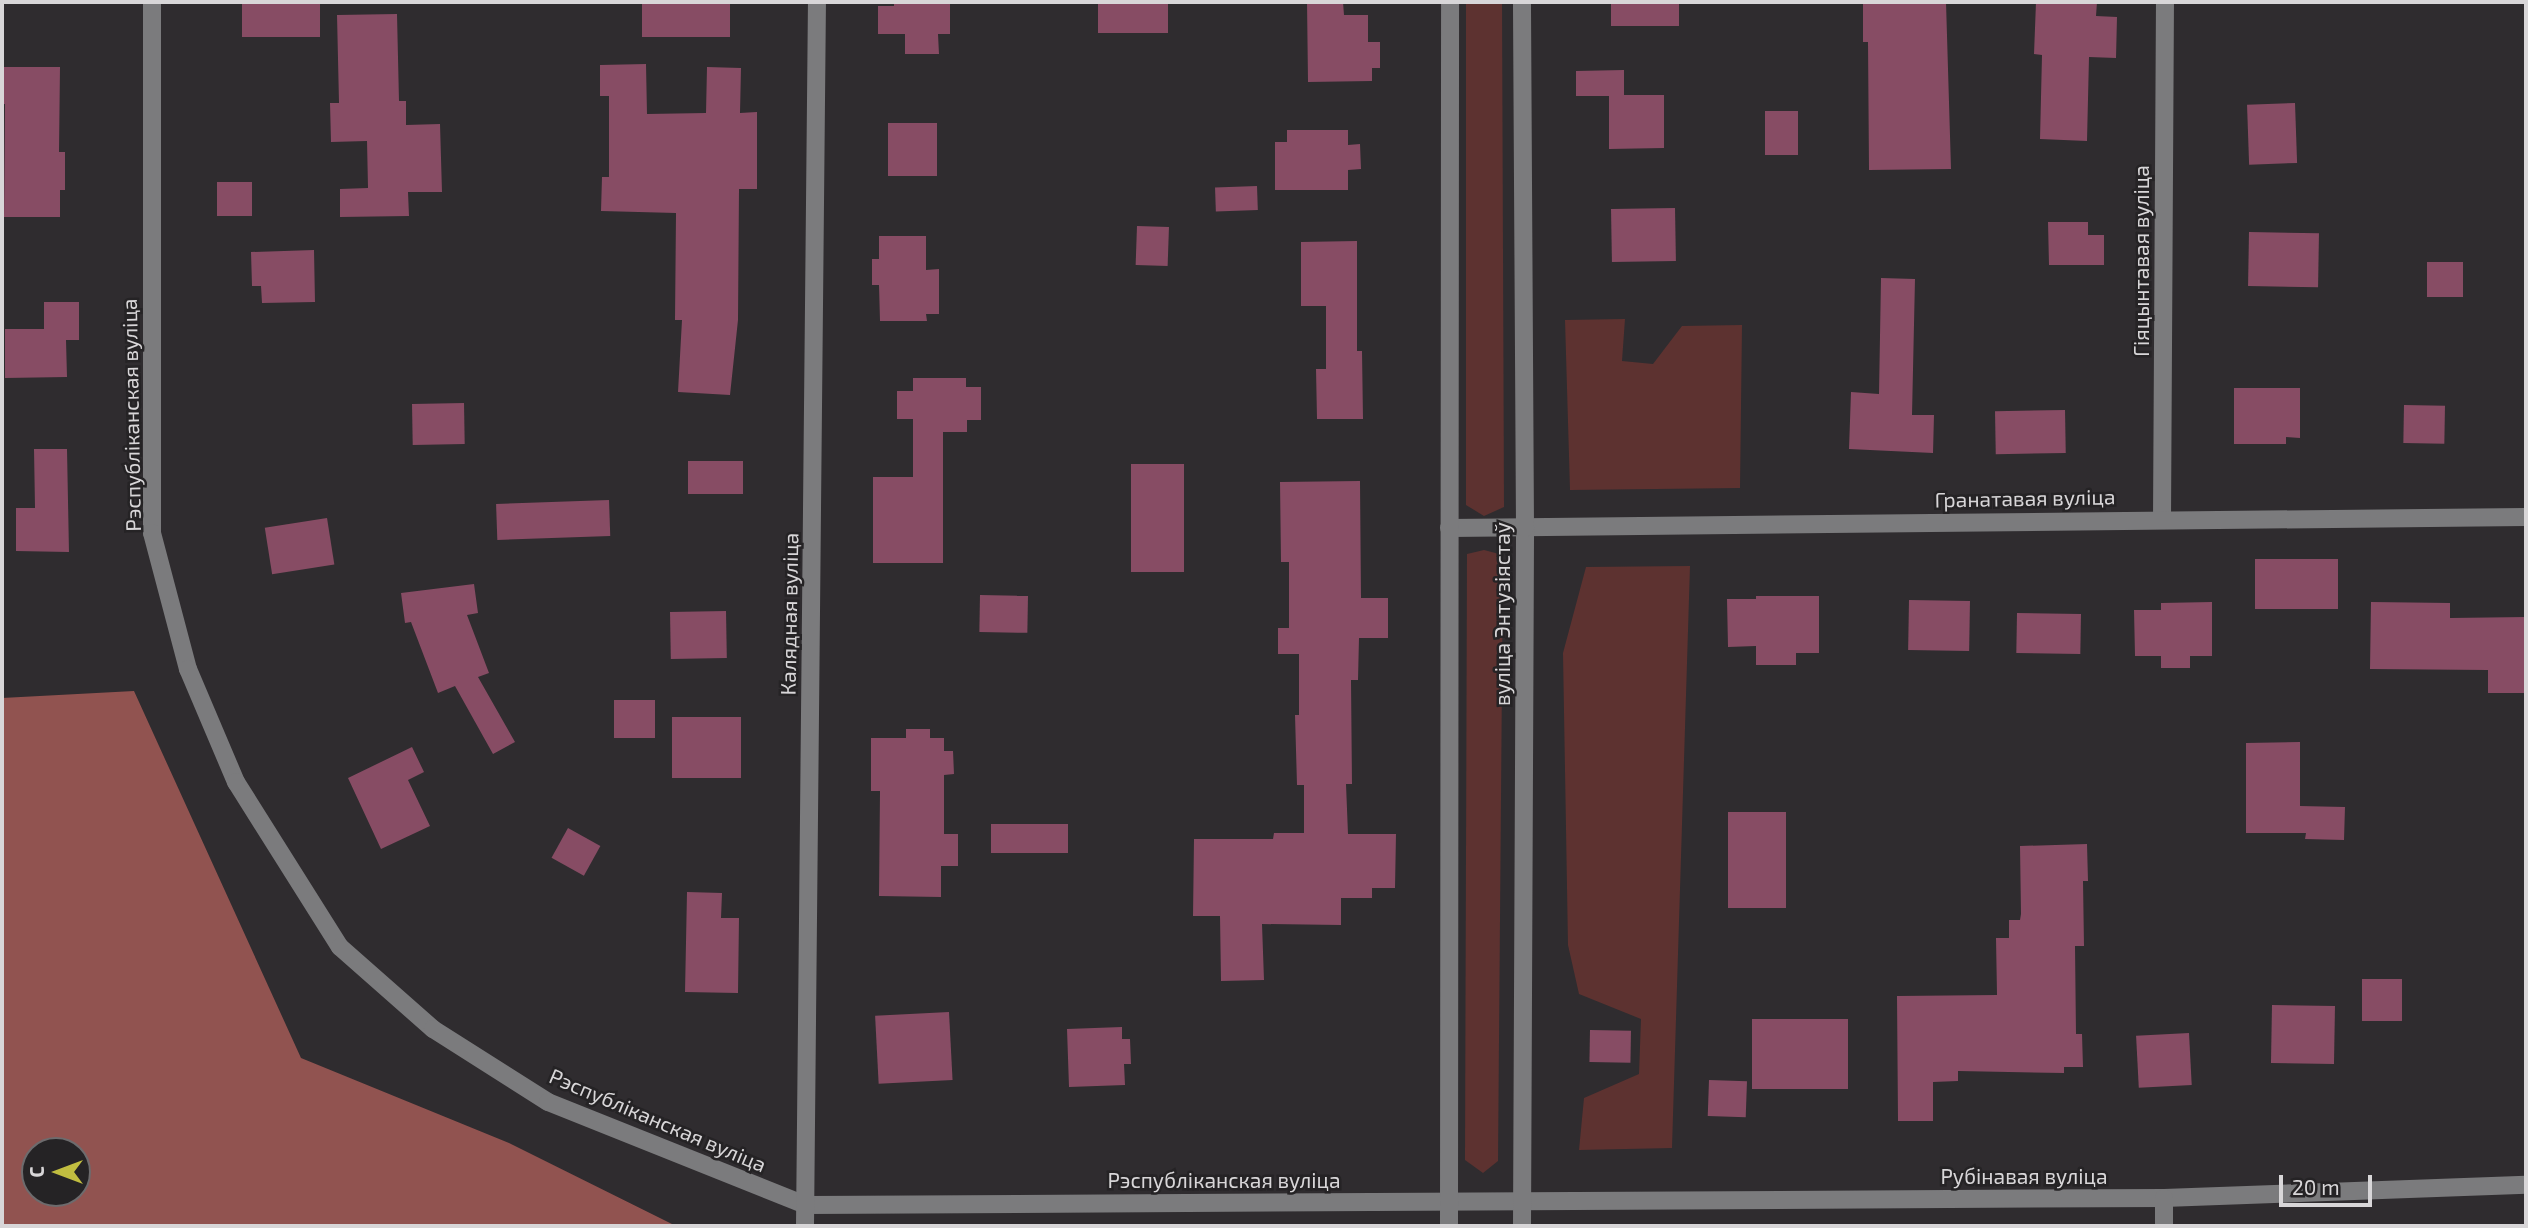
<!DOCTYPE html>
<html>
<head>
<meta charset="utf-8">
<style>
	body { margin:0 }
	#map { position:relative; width:2528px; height:1228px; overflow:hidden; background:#2f2c2f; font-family:"Exo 2",sans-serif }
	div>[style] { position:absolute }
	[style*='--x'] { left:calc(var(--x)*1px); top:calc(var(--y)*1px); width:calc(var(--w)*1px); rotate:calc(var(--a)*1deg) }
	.green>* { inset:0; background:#5d3230 }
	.forest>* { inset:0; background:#915350 }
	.building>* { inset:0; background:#874c64; transform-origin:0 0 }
	.minor>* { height:18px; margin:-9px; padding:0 9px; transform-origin:9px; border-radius:9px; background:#7b7b7d }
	span { translate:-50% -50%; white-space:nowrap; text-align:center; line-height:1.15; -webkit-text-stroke:5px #252325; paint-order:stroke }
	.street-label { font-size:21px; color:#d8d6d8 }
	.frame { position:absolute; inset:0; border:4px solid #d8d6d8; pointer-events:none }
	.north { position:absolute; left:21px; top:1137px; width:70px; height:70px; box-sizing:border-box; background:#252325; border:2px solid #6d6b6d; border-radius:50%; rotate:270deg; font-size:19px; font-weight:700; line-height:28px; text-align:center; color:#d8d6d8 }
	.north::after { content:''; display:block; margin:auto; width:24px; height:32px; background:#c1bd40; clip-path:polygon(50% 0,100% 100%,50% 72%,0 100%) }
	.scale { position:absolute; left:2279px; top:1175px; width:93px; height:32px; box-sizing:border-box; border:4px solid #d8d6d8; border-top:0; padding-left:9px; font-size:21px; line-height:24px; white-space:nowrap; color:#d8d6d8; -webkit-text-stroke:5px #252325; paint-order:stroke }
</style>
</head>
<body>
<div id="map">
	<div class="green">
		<i style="clip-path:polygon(1466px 2px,1502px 2px,1504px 507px,1484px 516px,1466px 505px)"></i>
		<i style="clip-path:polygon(1625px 319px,1622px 361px,1653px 364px,1682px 326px,1742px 325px,1740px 488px,1570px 490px,1565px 320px)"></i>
		<i style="clip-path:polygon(1484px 550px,1503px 555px,1498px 1161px,1483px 1173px,1465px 1160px,1467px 554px)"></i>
		<i style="clip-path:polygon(1690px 566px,1672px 1148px,1579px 1150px,1584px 1098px,1639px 1074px,1641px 1019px,1579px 994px,1568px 945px,1563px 653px,1586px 567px)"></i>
	</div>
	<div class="forest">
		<i style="clip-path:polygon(evenodd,134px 691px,301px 1058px,509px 1143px,676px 1226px,2px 1226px,2px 698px,134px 691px,35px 1151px,77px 1151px,77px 1193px,35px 1193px,35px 1151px)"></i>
	</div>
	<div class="building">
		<i style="left:242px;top:2px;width:78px;height:35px"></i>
		<i style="left:642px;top:2px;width:88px;height:35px"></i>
		<i style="clip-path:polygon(894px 2px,950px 2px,950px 34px,938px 34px,939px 54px,905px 54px,905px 34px,878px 34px,878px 6px,894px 6px)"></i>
		<i style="left:1098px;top:2px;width:70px;height:31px"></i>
		<i style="clip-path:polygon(1307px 2px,1343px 2px,1344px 15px,1368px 15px,1368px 42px,1380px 42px,1380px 68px,1372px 68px,1372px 81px,1308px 82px)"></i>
		<i style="left:1611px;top:2px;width:68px;height:24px"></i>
		<i style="clip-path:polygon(1863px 2px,1946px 2px,1951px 169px,1869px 170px,1868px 42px,1863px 42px)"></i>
		<i style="clip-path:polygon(2036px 2px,2097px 2px,2096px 16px,2117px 17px,2116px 58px,2089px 57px,2087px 141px,2040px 139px,2042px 55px,2034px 54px)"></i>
		<i style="clip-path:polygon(397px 14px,399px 101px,406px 101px,406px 125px,440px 124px,442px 192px,408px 192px,409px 216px,340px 217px,340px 189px,368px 188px,367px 141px,331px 142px,330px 103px,339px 103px,337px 15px)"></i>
		<i style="clip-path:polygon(646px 64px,647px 114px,706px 113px,707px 67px,741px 68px,740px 113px,757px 112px,757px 189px,739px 189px,738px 320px,730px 395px,678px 392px,682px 320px,675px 320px,676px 213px,601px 211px,602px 177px,609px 177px,609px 96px,600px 96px,600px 65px)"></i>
		<i style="clip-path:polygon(2px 67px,60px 67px,59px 152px,65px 152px,65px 190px,60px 190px,60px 217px,4px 217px,5px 104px,2px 104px)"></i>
		<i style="clip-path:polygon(1624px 70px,1624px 95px,1664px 95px,1664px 148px,1609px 149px,1609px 96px,1576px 96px,1576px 71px)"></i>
		<i style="left:2295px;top:103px;width:60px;height:48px;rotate:88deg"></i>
		<i style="left:1765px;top:111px;width:33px;height:44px"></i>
		<i style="left:888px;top:123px;width:49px;height:53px"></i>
		<i style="clip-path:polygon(1287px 130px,1348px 130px,1348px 145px,1360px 144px,1361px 169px,1348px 170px,1348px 190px,1275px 190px,1275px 142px,1287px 142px)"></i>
		<i style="left:217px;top:182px;width:35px;height:34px"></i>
		<i style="left:1257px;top:186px;width:24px;height:42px;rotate:88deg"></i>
		<i style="left:1675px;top:208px;width:53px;height:64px;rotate:89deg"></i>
		<i style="clip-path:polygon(2048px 222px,2088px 222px,2088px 235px,2104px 235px,2104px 265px,2049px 265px)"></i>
		<i style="left:1137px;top:226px;width:32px;height:39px;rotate:2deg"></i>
		<i style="left:2249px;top:232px;width:70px;height:54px;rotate:1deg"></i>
		<i style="clip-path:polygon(879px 236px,926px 236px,926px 270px,939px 269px,939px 314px,926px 314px,927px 321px,880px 321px,879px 285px,872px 285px,872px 259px,879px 259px)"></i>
		<i style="clip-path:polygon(1357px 241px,1357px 351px,1362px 351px,1363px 419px,1317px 419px,1316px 369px,1326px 369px,1326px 306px,1301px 306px,1301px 242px)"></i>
		<i style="clip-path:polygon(314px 250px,315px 302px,262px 303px,261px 286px,252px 286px,251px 252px)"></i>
		<i style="left:2427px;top:262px;width:36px;height:35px"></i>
		<i style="clip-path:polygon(1881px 278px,1915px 279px,1912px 415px,1934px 415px,1933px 453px,1849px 449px,1851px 392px,1879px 394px)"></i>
		<i style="clip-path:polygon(44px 302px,79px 302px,79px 340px,66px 340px,67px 377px,5px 378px,5px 329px,44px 329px)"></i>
		<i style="clip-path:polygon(913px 378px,966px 378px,966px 387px,981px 387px,981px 420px,967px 420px,967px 432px,943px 432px,943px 563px,873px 563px,873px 477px,913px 477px,913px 419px,897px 419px,897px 391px,913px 391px)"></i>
		<i style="clip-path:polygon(2234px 388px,2300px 388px,2300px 438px,2286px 437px,2286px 444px,2234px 444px)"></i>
		<i style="left:464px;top:403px;width:41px;height:52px;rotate:89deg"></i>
		<i style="left:2404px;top:405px;width:41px;height:38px;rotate:1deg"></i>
		<i style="left:2065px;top:410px;width:43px;height:70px;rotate:89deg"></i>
		<i style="clip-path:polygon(34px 449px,67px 449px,69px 552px,16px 551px,16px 508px,35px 508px)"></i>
		<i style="left:688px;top:461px;width:55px;height:33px"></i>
		<i style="left:1184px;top:464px;width:108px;height:53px;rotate:90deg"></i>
		<i style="clip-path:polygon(1360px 481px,1361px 598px,1388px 598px,1388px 638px,1359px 638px,1358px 680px,1351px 680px,1352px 784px,1346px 784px,1348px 834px,1396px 834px,1395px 888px,1372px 888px,1372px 898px,1341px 898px,1341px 925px,1262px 924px,1264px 980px,1221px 981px,1220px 916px,1193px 916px,1194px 839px,1273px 839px,1274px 833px,1304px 833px,1304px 785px,1297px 785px,1295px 715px,1299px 715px,1299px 654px,1278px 654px,1278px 628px,1289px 628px,1289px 562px,1281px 562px,1280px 482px)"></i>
		<i style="left:609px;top:500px;width:36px;height:113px;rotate:88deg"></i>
		<i style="left:327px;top:518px;width:47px;height:63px;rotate:81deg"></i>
		<i style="left:2338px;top:559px;width:50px;height:83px;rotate:90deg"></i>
		<i style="clip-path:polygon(474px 584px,478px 613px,467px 615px,489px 673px,478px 677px,515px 742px,493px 754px,455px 686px,438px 693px,411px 622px,405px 623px,401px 593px)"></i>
		<i style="left:980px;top:595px;width:48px;height:37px;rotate:1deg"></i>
		<i style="clip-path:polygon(1756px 596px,1819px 596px,1819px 653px,1796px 653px,1796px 665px,1756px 665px,1756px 646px,1728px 647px,1727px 599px,1756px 599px)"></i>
		<i style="left:1909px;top:600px;width:61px;height:50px;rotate:1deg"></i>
		<i style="clip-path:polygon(2212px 602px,2212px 656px,2190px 656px,2190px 668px,2161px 668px,2161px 656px,2135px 656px,2134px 610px,2161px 610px,2161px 603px)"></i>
		<i style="clip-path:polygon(2371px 602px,2450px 603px,2450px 618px,2526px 617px,2526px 693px,2488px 693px,2488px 670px,2370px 669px)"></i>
		<i style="left:726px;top:611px;width:47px;height:56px;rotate:89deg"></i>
		<i style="left:2017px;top:613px;width:64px;height:40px;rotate:1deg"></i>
		<i style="left:655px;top:700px;width:38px;height:41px;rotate:90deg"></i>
		<i style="left:672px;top:717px;width:69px;height:61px"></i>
		<i style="clip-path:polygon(906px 729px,930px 729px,930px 738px,944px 738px,944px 751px,953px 751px,954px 774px,944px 775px,944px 834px,958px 834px,958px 866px,941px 866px,941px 897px,879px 896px,880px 791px,871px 791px,871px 738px,906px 738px)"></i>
		<i style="clip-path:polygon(2300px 742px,2300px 806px,2345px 807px,2344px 840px,2305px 839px,2306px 833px,2246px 833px,2246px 743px)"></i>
		<i style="clip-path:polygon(412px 747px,424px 772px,408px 780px,430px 826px,381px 849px,348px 778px)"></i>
		<i style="left:1728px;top:812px;width:58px;height:96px"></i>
		<i style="left:991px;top:824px;width:77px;height:29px"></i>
		<i style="left:568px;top:828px;width:37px;height:34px;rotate:29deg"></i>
		<i style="clip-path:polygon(2087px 844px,2088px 881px,2083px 881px,2084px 946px,2075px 946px,2076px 1034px,2082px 1034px,2083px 1067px,2064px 1067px,2064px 1073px,1958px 1071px,1958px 1081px,1933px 1082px,1933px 1121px,1898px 1121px,1897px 996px,1997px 995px,1996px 938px,2009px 938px,2009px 920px,2020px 920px,2021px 914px,2020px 846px)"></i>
		<i style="clip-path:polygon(687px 892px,722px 893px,721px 918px,739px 918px,738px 993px,685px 992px)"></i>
		<i style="left:2402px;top:979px;width:42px;height:40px;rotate:90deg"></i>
		<i style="left:2272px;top:1005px;width:63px;height:58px;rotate:1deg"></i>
		<i style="left:949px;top:1012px;width:68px;height:74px;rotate:87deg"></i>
		<i style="left:1752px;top:1019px;width:96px;height:70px"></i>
		<i style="clip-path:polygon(1122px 1027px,1122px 1039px,1130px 1039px,1131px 1064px,1124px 1064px,1125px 1085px,1069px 1087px,1067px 1029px)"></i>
		<i style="left:1590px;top:1030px;width:41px;height:32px;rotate:1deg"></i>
		<i style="left:2189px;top:1033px;width:52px;height:53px;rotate:87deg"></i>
		<i style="left:1709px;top:1080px;width:38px;height:36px;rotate:2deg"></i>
	</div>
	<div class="minor">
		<i style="--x:152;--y:2;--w:531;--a:90"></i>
		<i style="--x:152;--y:533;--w:141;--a:75.2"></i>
		<i style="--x:188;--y:669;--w:123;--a:67"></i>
		<i style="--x:236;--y:782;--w:195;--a:57.8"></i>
		<i style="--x:340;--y:947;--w:124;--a:41.4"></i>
		<i style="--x:433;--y:1029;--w:136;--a:32.4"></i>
		<i style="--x:548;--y:1102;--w:278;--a:21.8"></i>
		<i style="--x:806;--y:1205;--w:1358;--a:-0.3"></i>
		<i style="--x:2164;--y:1198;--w:362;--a:-2.1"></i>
		<i style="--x:2162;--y:520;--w:518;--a:-89.67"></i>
		<i style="--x:1449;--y:528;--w:1077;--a:-0.59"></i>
		<i style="--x:805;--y:1226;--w:1224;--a:-89.44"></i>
		<i style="--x:1449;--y:1226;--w:1224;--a:-89.95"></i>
		<i style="--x:1522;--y:1226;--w:698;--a:-89.75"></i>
		<i style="--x:1525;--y:528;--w:526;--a:-90.33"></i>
		<i style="--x:2164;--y:1226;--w:28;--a:-90"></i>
	</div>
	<div class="street-label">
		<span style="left:2141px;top:261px;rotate:-90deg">Гіяцынтавая вуліца</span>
		<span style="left:131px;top:415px;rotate:-91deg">Рэспубліканская вуліца</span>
		<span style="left:2025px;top:498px;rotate:-1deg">Гранатавая вуліца</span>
		<span style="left:789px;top:614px;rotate:-89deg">Калядная вуліца</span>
		<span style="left:1502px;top:614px;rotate:-90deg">вуліца Энтузіястаў</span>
		<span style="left:658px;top:1120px;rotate:23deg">Рэспубліканская вуліца</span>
		<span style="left:2024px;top:1176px">Рубінавая вуліца</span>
		<span style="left:1224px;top:1180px">Рэспубліканская вуліца</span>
	</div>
	<div class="frame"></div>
	<div class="north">С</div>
	<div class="scale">20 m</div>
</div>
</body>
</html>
